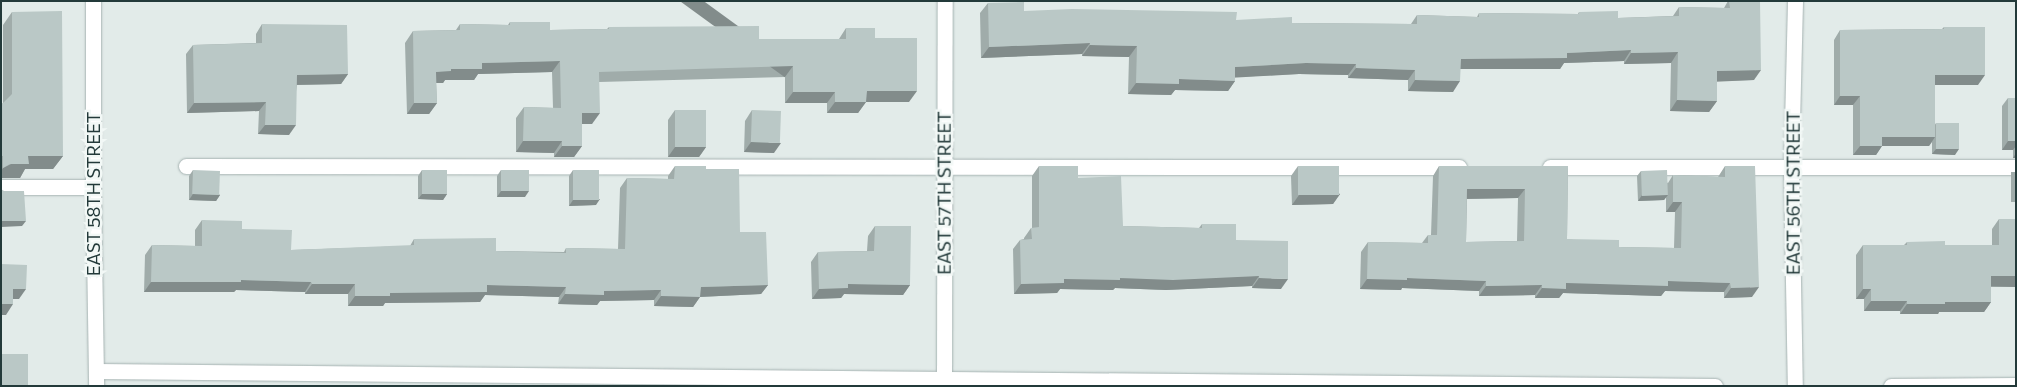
<!DOCTYPE html>
<html>
<head>
<meta charset="utf-8">
<style>
	body { margin:0 }
	#map { position:relative; width:2017px; height:387px; overflow:hidden; background:#e2ebe9; font-family:Commissioner,sans-serif }
	div>[style] { position:absolute }
	[style*='--x'] { left:calc(var(--x)*1px); top:calc(var(--y)*1px); width:calc(var(--w)*1px); rotate:calc(var(--a)*1deg) }
	.roads { filter:drop-shadow(0 0 1px #a5b2b1) drop-shadow(0 0 1px #a5b2b1) }
	.lane>* { height:15px; margin:-7.5px; padding:0 7.5px; transform-origin:7.5px; border-radius:7.5px; background:#fff }
	.street>* { height:15px; margin:-7.5px; padding:0 7.5px; transform-origin:7.5px; border-radius:7.5px; background:#fff }
	.wall>* { inset:0; background:#a0acaa; transform-origin:0 0 }
	.shaded-wall>* { inset:0; background:#828c8b; transform-origin:0 0 }
	.building>* { inset:0; background:#bac8c6; transform-origin:0 0 }
	span { translate:-50% -50%; white-space:nowrap; text-align:center; line-height:1.15; -webkit-text-stroke:5px #f2f8f6; paint-order:stroke }
	.street-label { font-size:18px; color:#233a3a }
	.frame { position:absolute; inset:0; border:2px solid #233a3a; pointer-events:none }
</style>
</head>
<body>
<div id="map">
	<div class="roads">
		<div class="lane">
			<i style="--x:186;--y:166;--w:1273;--a:0.05"></i>
			<i style="--x:1550;--y:167;--w:466;--a:0"></i>
			<i style="--x:1;--y:187;--w:92;--a:0"></i>
		</div>
		<div class="street">
			<i style="--x:93;--y:1;--w:186;--a:90"></i>
			<i style="--x:93;--y:187;--w:199;--a:89.1"></i>
			<i style="--x:1795;--y:1;--w:166;--a:91.4"></i>
			<i style="--x:1791;--y:167;--w:219;--a:89"></i>
			<i style="--x:96;--y:371;--w:1619;--a:0.53"></i>
			<i style="--x:944;--y:386;--w:385;--a:-89.9"></i>
			<i style="--x:1891;--y:386;--w:125;--a:-0.5"></i>
		</div>
	</div>
	<div class="wall">
		<i style="clip-path:polygon(1728px 1px,1760px 1px,1754px 80px,1717px 81px,1717px 101px,1709px 112px,1670px 111px,1671px 63px,1624px 64px,1624px 61px,1564px 63px,1560px 69px,1460px 69px,1453px 92px,1408px 91px,1408px 80px,1348px 78px,1348px 75px,1299px 74px,1235px 77px,1235px 81px,1228px 91px,1175px 90px,1171px 95px,1128px 94px,1129px 57px,1082px 56px,1082px 54px,981px 58px,980px 13px,988px 3px,1024px 11px,1236px 20px,1292px 23px,1411px 24px,1417px 15px,1477px 17px,1479px 13px,1578px 14px,1579px 12px,1618px 18px,1673px 16px,1679px 7px,1724px 8px)"></i>
		<i style="clip-path:polygon(12px 12px,63px 156px,53px 169px,25px 169px,20px 178px,1px 178px,1px 105px,3px 103px,3px 25px)"></i>
		<i style="clip-path:polygon(510px 22px,550px 30px,607px 29px,609px 27px,759px 39px,839px 39px,846px 28px,875px 38px,909px 102px,866px 102px,858px 113px,827px 113px,827px 103px,785px 103px,785px 77px,599px 82px,592px 124px,582px 124px,582px 146px,574px 157px,554px 157px,554px 153px,516px 152px,516px 118px,524px 107px,553px 108px,552px 72px,478px 74px,474px 80px,445px 80px,443px 83px,436px 83px,437px 103px,429px 114px,407px 114px,405px 43px,413px 31px,456px 30px,460px 24px,508px 25px)"></i>
		<i style="clip-path:polygon(262px 24px,348px 74px,341px 84px,297px 85px,289px 135px,258px 134px,259px 111px,187px 113px,186px 54px,193px 45px,256px 43px,256px 34px)"></i>
		<i style="clip-path:polygon(1944px 27px,1978px 85px,1935px 85px,1935px 123px,1955px 155px,1932px 154px,1932px 142px,1929px 146px,1882px 146px,1876px 155px,1853px 155px,1853px 105px,1834px 105px,1834px 40px,1840px 30px,1942px 29px)"></i>
		<i style="clip-path:polygon(2008px 98px,2016px 98px,2016px 158px,2013px 158px,2013px 150px,2002px 150px,2002px 106px)"></i>
		<i style="clip-path:polygon(675px 110px,706px 147px,699px 157px,668px 157px,668px 120px)"></i>
		<i style="clip-path:polygon(752px 110px,774px 153px,744px 152px,745px 121px)"></i>
		<i style="clip-path:polygon(675px 166px,706px 169px,768px 285px,761px 294px,700px 297px,693px 307px,654px 306px,654px 300px,600px 301px,597px 305px,558px 304px,559px 297px,485px 295px,480px 302px,385px 303px,383px 306px,348px 306px,348px 294px,305px 294px,305px 292px,236px 290px,234px 292px,144px 292px,145px 255px,152px 245px,195px 246px,195px 230px,202px 220px,242px 229px,291px 250px,410px 246px,414px 239px,496px 251px,564px 252px,566px 248px,618px 249px,620px 188px,627px 178px,668px 179px,668px 176px)"></i>
		<i style="clip-path:polygon(1039px 166px,1078px 178px,1123px 226px,1199px 228px,1202px 224px,1236px 240px,1281px 289px,1252px 288px,1252px 286px,1166px 290px,1115px 288px,1113px 290px,1060px 289px,1057px 293px,1014px 294px,1013px 249px,1020px 240px,1024px 239px,1024px 238px,1031px 228px,1032px 228px,1032px 176px)"></i>
		<i style="clip-path:polygon(1298px 166px,1340px 194px,1333px 204px,1292px 205px,1291px 176px)"></i>
		<i style="clip-path:polygon(evenodd,1439px 166px,1568px 166px,1567px 239px,1619px 247px,1674px 248px,1675px 212px,1666px 212px,1666px 197px,1664px 200px,1638px 201px,1637px 176px,1641px 171px,1668px 183px,1673px 175px,1718px 177px,1725px 166px,1752px 297px,1724px 298px,1724px 292px,1665px 291px,1661px 296px,1563px 293px,1559px 298px,1535px 298px,1535px 295px,1479px 296px,1479px 291px,1402px 288px,1401px 290px,1360px 289px,1361px 252px,1368px 242px,1422px 243px,1428px 235px,1431px 235px,1433px 176px,1439px 166px,1518px 198px,1517px 241px,1466px 242px,1467px 199px,1518px 198px)"></i>
		<i style="clip-path:polygon(193px 170px,220px 195px,216px 201px,189px 200px,189px 176px)"></i>
		<i style="clip-path:polygon(422px 170px,447px 194px,443px 200px,418px 199px,418px 176px)"></i>
		<i style="clip-path:polygon(501px 170px,525px 197px,497px 197px,497px 176px)"></i>
		<i style="clip-path:polygon(573px 170px,596px 205px,569px 206px,569px 176px)"></i>
		<i style="left:2016px;top:172px;width:30px;height:5px;rotate:90deg"></i>
		<i style="clip-path:polygon(1999px 219px,2016px 219px,2016px 287px,1991px 287px,1991px 302px,1984px 312px,1939px 312px,1938px 314px,1900px 314px,1900px 311px,1864px 311px,1864px 299px,1856px 299px,1856px 255px,1863px 245px,1904px 245px,1907px 242px,1945px 245px,1992px 245px,1992px 229px)"></i>
		<i style="clip-path:polygon(875px 226px,910px 285px,903px 295px,844px 294px,841px 298px,812px 299px,811px 262px,818px 252px,867px 251px,868px 236px)"></i>
	</div>
	<div class="shaded-wall">
		<i style="clip-path:polygon(1090px 43px,1082px 54px,981px 58px,989px 47px)"></i>
		<i style="clip-path:polygon(1090px 45px,1137px 46px,1129px 57px,1082px 56px)"></i>
		<i style="clip-path:polygon(1631px 50px,1624px 61px,1564px 63px,1560px 69px,1453px 69px,1461px 59px,1567px 53px)"></i>
		<i style="clip-path:polygon(1678px 52px,1671px 63px,1624px 64px,1631px 53px)"></i>
		<i style="clip-path:polygon(560px 61px,552px 72px,478px 74px,474px 80px,445px 80px,443px 83px,428px 83px,436px 72px,482px 63px)"></i>
		<i style="clip-path:polygon(1306px 63px,1356px 64px,1348px 75px,1299px 74px,1228px 78px,1235px 67px)"></i>
		<i style="left:793px;top:66px;width:14px;height:194px;rotate:126deg"></i>
		<i style="clip-path:polygon(1356px 68px,1415px 70px,1408px 80px,1348px 78px)"></i>
		<i style="clip-path:polygon(1761px 70px,1754px 80px,1710px 82px,1717px 71px)"></i>
		<i style="clip-path:polygon(348px 74px,341px 84px,290px 85px,297px 75px)"></i>
		<i style="clip-path:polygon(1935px 75px,1985px 75px,1978px 85px,1929px 85px)"></i>
		<i style="clip-path:polygon(1179px 79px,1235px 81px,1228px 91px,1175px 90px,1171px 95px,1128px 94px,1136px 83px)"></i>
		<i style="clip-path:polygon(1415px 80px,1460px 81px,1453px 92px,1408px 91px)"></i>
		<i style="clip-path:polygon(867px 91px,917px 91px,909px 102px,859px 102px)"></i>
		<i style="clip-path:polygon(793px 92px,835px 92px,827px 103px,785px 103px)"></i>
		<i style="clip-path:polygon(1840px 96px,1860px 96px,1853px 105px,1834px 105px)"></i>
		<i style="clip-path:polygon(1677px 100px,1717px 101px,1709px 112px,1670px 111px)"></i>
		<i style="clip-path:polygon(266px 102px,259px 111px,187px 113px,194px 103px)"></i>
		<i style="clip-path:polygon(835px 102px,866px 102px,858px 113px,827px 113px)"></i>
		<i style="clip-path:polygon(414px 103px,437px 103px,429px 114px,407px 114px)"></i>
		<i style="clip-path:polygon(582px 113px,600px 113px,592px 124px,574px 124px)"></i>
		<i style="clip-path:polygon(265px 125px,296px 125px,289px 135px,258px 134px)"></i>
		<i style="clip-path:polygon(1882px 137px,1935px 137px,1929px 146px,1882px 146px,1876px 155px,1853px 155px,1860px 146px)"></i>
		<i style="clip-path:polygon(523px 141px,562px 141px,554px 153px,516px 152px)"></i>
		<i style="clip-path:polygon(2008px 141px,2016px 141px,2016px 146px,2013px 150px,2002px 150px)"></i>
		<i style="clip-path:polygon(751px 142px,781px 143px,774px 153px,744px 152px)"></i>
		<i style="clip-path:polygon(562px 146px,582px 146px,574px 157px,554px 157px)"></i>
		<i style="clip-path:polygon(675px 147px,706px 147px,699px 157px,668px 157px)"></i>
		<i style="clip-path:polygon(1936px 149px,1959px 149px,1955px 155px,1932px 154px)"></i>
		<i style="clip-path:polygon(2016px 153px,2016px 158px,2013px 158px)"></i>
		<i style="clip-path:polygon(28px 156px,63px 156px,53px 169px,25px 169px,20px 178px,1px 178px,1px 171px,3px 168px)"></i>
		<i style="clip-path:polygon(1467px 189px,1525px 189px,1518px 198px,1460px 199px)"></i>
		<i style="clip-path:polygon(501px 191px,529px 191px,525px 197px,497px 197px)"></i>
		<i style="clip-path:polygon(193px 194px,220px 195px,216px 201px,189px 200px)"></i>
		<i style="clip-path:polygon(422px 194px,447px 194px,443px 200px,418px 199px)"></i>
		<i style="clip-path:polygon(1340px 194px,1333px 204px,1292px 205px,1299px 195px)"></i>
		<i style="clip-path:polygon(1642px 195px,1668px 195px,1664px 200px,1638px 201px)"></i>
		<i style="clip-path:polygon(600px 199px,596px 205px,569px 206px,573px 200px)"></i>
		<i style="clip-path:polygon(1673px 202px,1682px 202px,1675px 212px,1666px 212px)"></i>
		<i style="clip-path:polygon(1px 221px,26px 221px,22px 226px,1px 227px)"></i>
		<i style="clip-path:polygon(1259px 276px,1252px 286px,1166px 290px,1115px 288px,1113px 290px,1060px 289px,1057px 293px,1014px 294px,1021px 284px,1064px 279px)"></i>
		<i style="clip-path:polygon(1991px 276px,2016px 276px,2016px 287px,1984px 286px)"></i>
		<i style="clip-path:polygon(1259px 278px,1288px 279px,1281px 289px,1252px 288px)"></i>
		<i style="clip-path:polygon(1407px 278px,1486px 281px,1479px 291px,1402px 288px,1401px 290px,1360px 289px,1367px 279px)"></i>
		<i style="clip-path:polygon(241px 280px,311px 282px,305px 292px,236px 290px,234px 292px,144px 292px,151px 282px)"></i>
		<i style="clip-path:polygon(1668px 281px,1730px 283px,1724px 292px,1665px 291px,1661px 296px,1563px 293px,1559px 298px,1535px 298px,1542px 288px,1566px 283px)"></i>
		<i style="clip-path:polygon(312px 284px,355px 284px,348px 294px,305px 294px)"></i>
		<i style="clip-path:polygon(848px 284px,910px 285px,903px 295px,844px 294px,841px 298px,812px 299px,819px 289px)"></i>
		<i style="clip-path:polygon(487px 285px,566px 287px,559px 297px,485px 295px,480px 302px,385px 303px,383px 306px,348px 306px,355px 296px)"></i>
		<i style="clip-path:polygon(768px 285px,761px 294px,698px 297px,700px 297px,693px 307px,654px 306px,661px 296px,701px 287px)"></i>
		<i style="clip-path:polygon(1542px 285px,1535px 295px,1479px 296px,1486px 286px)"></i>
		<i style="clip-path:polygon(1759px 287px,1752px 297px,1724px 298px,1731px 288px)"></i>
		<i style="clip-path:polygon(13px 289px,26px 289px,19px 299px,6px 299px)"></i>
		<i style="clip-path:polygon(1863px 289px,1871px 289px,1864px 299px,1856px 299px)"></i>
		<i style="clip-path:polygon(661px 290px,654px 300px,600px 301px,597px 305px,558px 304px,565px 294px,604px 291px)"></i>
		<i style="clip-path:polygon(1871px 301px,1907px 301px,1900px 311px,1864px 311px)"></i>
		<i style="clip-path:polygon(1945px 302px,1991px 302px,1984px 312px,1939px 312px,1938px 314px,1900px 314px,1907px 304px)"></i>
		<i style="clip-path:polygon(1px 304px,13px 304px,6px 315px,1px 315px)"></i>
	</div>
	<div class="building">
		<i style="clip-path:polygon(1729px 1px,1760px 1px,1761px 70px,1717px 71px,1717px 101px,1677px 100px,1678px 52px,1631px 53px,1631px 50px,1567px 53px,1567px 58px,1461px 59px,1460px 81px,1415px 80px,1415px 70px,1356px 68px,1356px 64px,1306px 63px,1235px 67px,1235px 81px,1179px 79px,1179px 84px,1136px 83px,1137px 46px,1090px 45px,1090px 43px,989px 47px,988px 3px,1024px 2px,1024px 11px,1072px 9px,1237px 12px,1236px 20px,1292px 17px,1292px 23px,1417px 24px,1417px 15px,1479px 17px,1479px 13px,1579px 14px,1579px 12px,1618px 11px,1618px 18px,1679px 16px,1679px 7px,1730px 8px)"></i>
		<i style="clip-path:polygon(62px 11px,63px 156px,28px 156px,29px 164px,10px 164px,3px 168px,3px 156px,1px 156px,1px 105px,12px 94px,12px 12px)"></i>
		<i style="clip-path:polygon(510px 22px,550px 22px,550px 30px,609px 29px,609px 27px,759px 26px,759px 39px,846px 39px,846px 28px,875px 28px,875px 38px,917px 38px,917px 91px,867px 91px,866px 102px,835px 102px,835px 92px,793px 92px,793px 66px,599px 72px,600px 113px,582px 113px,582px 146px,562px 146px,562px 141px,523px 141px,524px 107px,561px 108px,560px 61px,482px 63px,482px 69px,451px 69px,451px 71px,436px 72px,437px 103px,414px 103px,413px 31px,460px 30px,460px 24px,510px 25px)"></i>
		<i style="clip-path:polygon(262px 24px,347px 25px,348px 74px,297px 75px,296px 125px,265px 125px,266px 102px,194px 103px,193px 45px,262px 43px)"></i>
		<i style="clip-path:polygon(1944px 27px,1985px 27px,1985px 75px,1935px 75px,1935px 137px,1882px 137px,1882px 146px,1860px 146px,1860px 96px,1840px 96px,1840px 30px,1944px 29px)"></i>
		<i style="left:2008px;top:98px;width:8px;height:43px"></i>
		<i style="left:675px;top:110px;width:31px;height:37px"></i>
		<i style="left:752px;top:110px;width:29px;height:32px;rotate:2deg"></i>
		<i style="left:1936px;top:123px;width:23px;height:26px"></i>
		<i style="clip-path:polygon(675px 166px,706px 166px,706px 169px,739px 169px,740px 232px,766px 232px,768px 285px,701px 287px,700px 297px,661px 296px,661px 290px,604px 291px,604px 295px,565px 294px,566px 287px,487px 285px,487px 292px,390px 293px,390px 296px,355px 296px,355px 284px,312px 284px,311px 282px,241px 280px,241px 282px,151px 282px,152px 245px,202px 246px,202px 220px,242px 221px,242px 229px,292px 230px,291px 250px,414px 245px,414px 239px,496px 238px,496px 251px,566px 253px,566px 248px,625px 249px,627px 178px,674px 179px)"></i>
		<i style="clip-path:polygon(1039px 166px,1078px 166px,1078px 178px,1121px 176px,1123px 226px,1202px 228px,1202px 224px,1236px 224px,1236px 240px,1288px 241px,1288px 279px,1259px 278px,1259px 276px,1173px 280px,1120px 278px,1120px 280px,1064px 279px,1064px 283px,1021px 284px,1020px 240px,1032px 239px,1031px 228px,1039px 227px)"></i>
		<i style="left:1298px;top:166px;width:41px;height:29px"></i>
		<i style="clip-path:polygon(evenodd,1439px 166px,1568px 166px,1567px 239px,1619px 240px,1619px 247px,1681px 248px,1682px 202px,1673px 202px,1673px 175px,1725px 177px,1725px 166px,1755px 166px,1759px 287px,1731px 288px,1730px 283px,1668px 281px,1668px 286px,1566px 283px,1566px 289px,1542px 288px,1542px 285px,1486px 286px,1486px 281px,1407px 278px,1407px 280px,1367px 279px,1368px 242px,1428px 243px,1428px 235px,1437px 235px,1439px 166px,1467px 189px,1525px 189px,1524px 241px,1466px 242px,1467px 189px)"></i>
		<i style="left:193px;top:170px;width:27px;height:24px;rotate:2deg"></i>
		<i style="left:422px;top:170px;width:25px;height:24px"></i>
		<i style="left:501px;top:170px;width:28px;height:21px"></i>
		<i style="left:573px;top:170px;width:26px;height:30px"></i>
		<i style="left:1667px;top:170px;width:25px;height:26px;rotate:88deg"></i>
		<i style="clip-path:polygon(1px 189px,4px 191px,24px 191px,26px 221px,1px 221px)"></i>
		<i style="clip-path:polygon(1999px 219px,2016px 219px,2016px 276px,1991px 276px,1991px 302px,1945px 302px,1945px 304px,1907px 304px,1907px 301px,1871px 301px,1871px 289px,1863px 289px,1863px 245px,1907px 245px,1907px 242px,1945px 241px,1945px 245px,1999px 245px)"></i>
		<i style="clip-path:polygon(875px 226px,911px 226px,910px 285px,848px 284px,848px 288px,819px 289px,818px 252px,874px 251px)"></i>
		<i style="clip-path:polygon(1px 264px,27px 265px,26px 289px,13px 289px,13px 304px,1px 304px)"></i>
		<i style="left:1px;top:354px;width:27px;height:32px"></i>
	</div>
	<div class="street-label">
		<span style="left:944px;top:193px;rotate:-90deg">EAST 57TH STREET</span>
		<span style="left:1793px;top:193px;rotate:-90deg">EAST 56TH STREET</span>
		<span style="left:93px;top:194px;rotate:-90deg">EAST 58TH STREET</span>
	</div>
	<div class="frame"></div>
</div>
</body>
</html>
